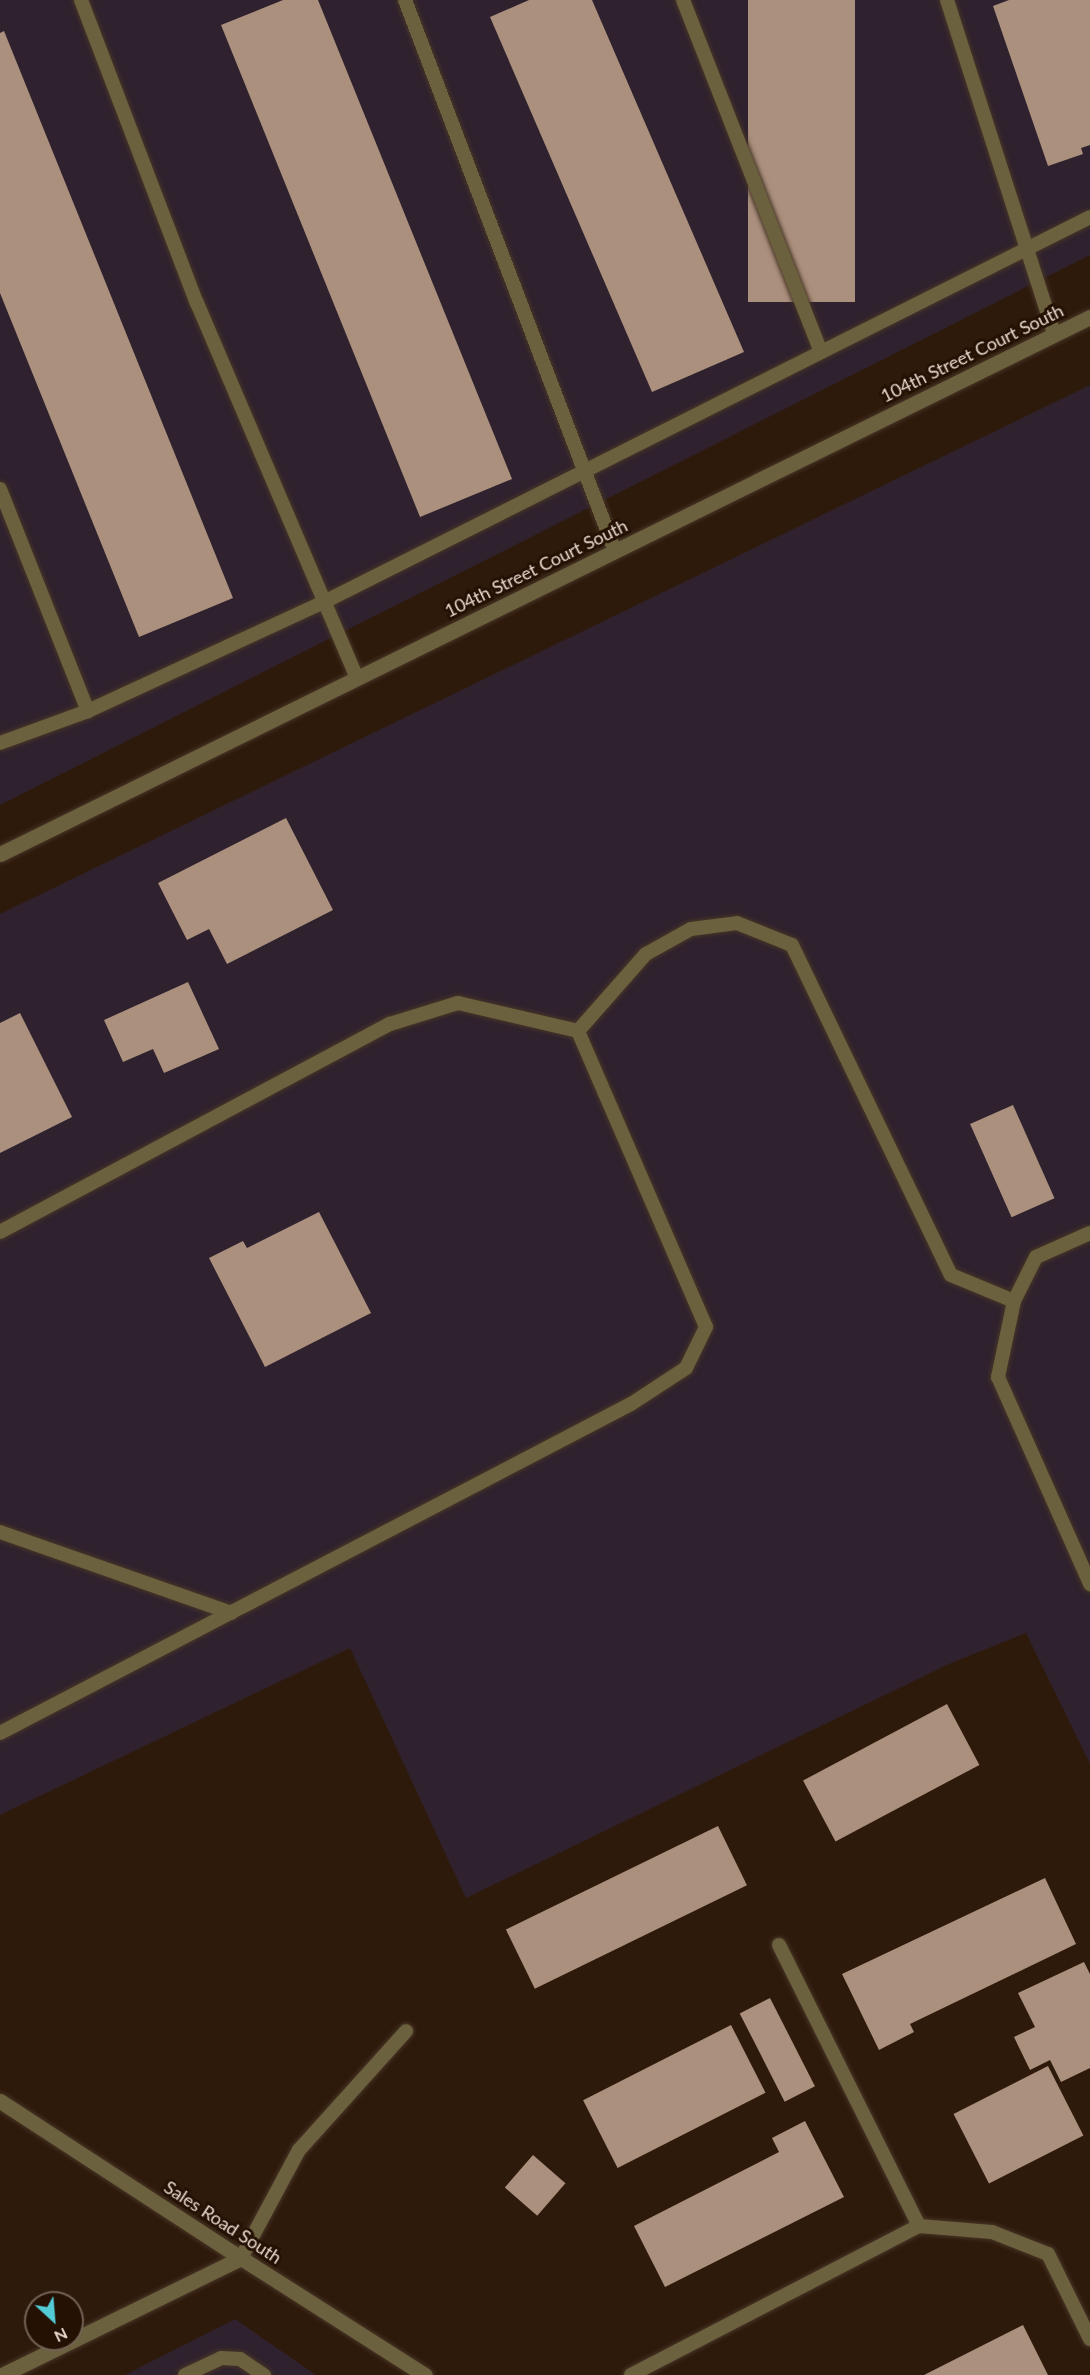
<!DOCTYPE html>
<html>
<head>
<meta charset="utf-8">
<style>
	body { margin:0 }
	#map { position:relative; width:1090px; height:2375px; overflow:hidden; background:#2e1a0b; font-family:Lato,sans-serif }
	div>[style] { position:absolute }
	[style*='--x'] { left:calc(var(--x)*1px); top:calc(var(--y)*1px); width:calc(var(--w)*1px); rotate:calc(var(--a)*1deg) }
	.industrial>* { inset:0; background:#2f222e }
	.building>* { inset:0; background:#ab907e; transform-origin:0 0 }
	.roads { filter:drop-shadow(0 0 2px #483526) drop-shadow(0 0 2px #483526) }
	.service>* { height:14px; margin:-7px; padding:0 7px; transform-origin:7px; border-radius:7px; background:#6b613f }
	.minor>* { height:15px; margin:-7.5px; padding:0 7.5px; transform-origin:7.5px; border-radius:7.5px; background:#6b613f }
	.tertiary>* { height:15px; margin:-7.5px; padding:0 7.5px; transform-origin:7.5px; border-radius:7.5px; background:#6b613f }
	span { translate:-50% -50%; white-space:nowrap; text-align:center; line-height:1.15; -webkit-text-stroke:6px #241103; paint-order:stroke }
	.street-label { font-size:18px; color:#e8d9cf }
	.north { position:absolute; left:24px; top:2291px; width:60px; height:60px; box-sizing:border-box; background:#241103; border:2px solid #726155; border-radius:50%; rotate:154deg; font-size:16px; font-weight:700; line-height:24px; text-align:center; color:#e8d9cf }
	.north::after { content:''; display:block; margin:auto; width:21px; height:27px; background:#52cbd7; clip-path:polygon(50% 0,100% 100%,50% 72%,0 100%) }
</style>
</head>
<body>
<div id="map">
	<div class="industrial">
		<i style="clip-path:polygon(0 0,1090px 0,1090px 255px,0 805px)"></i>
		<i style="clip-path:polygon(1090px 385px,1090px 1764px,1026px 1633px,949px 1664px,466px 1898px,350px 1648px,0 1815px,0 914px)"></i>
		<i style="clip-path:polygon(235px 2319px,316px 2375px,125px 2375px)"></i>
	</div>
	<div class="building">
		<i style="clip-path:polygon(283px 0,318px 0,512px 479px,420px 517px,221px 25px)"></i>
		<i style="clip-path:polygon(529px 0,592px 0,744px 352px,652px 392px,490px 17px)"></i>
		<i style="left:748px;top:0;width:107px;height:302px"></i>
		<i style="clip-path:polygon(1009px 0,1090px 0,1090px 145px,1081px 148px,1083px 154px,1048px 166px,993px 6px)"></i>
		<i style="clip-path:polygon(4px 31px,233px 598px,139px 637px,0 293px,0 33px)"></i>
		<i style="clip-path:polygon(286px 818px,333px 910px,227px 964px,209px 929px,187px 940px,158px 883px)"></i>
		<i style="clip-path:polygon(188px 982px,219px 1049px,164px 1073px,153px 1049px,123px 1062px,104px 1020px)"></i>
		<i style="clip-path:polygon(20px 1013px,72px 1117px,0 1153px,0 1023px)"></i>
		<i style="left:1013px;top:1105px;width:102px;height:47px;rotate:66deg"></i>
		<i style="clip-path:polygon(319px 1212px,371px 1313px,265px 1367px,209px 1258px,243px 1241px,247px 1248px)"></i>
		<i style="left:947px;top:1704px;width:69px;height:163px;rotate:62deg"></i>
		<i style="left:718px;top:1826px;width:66px;height:236px;rotate:64deg"></i>
		<i style="clip-path:polygon(1045px 1878px,1076px 1944px,910px 2024px,914px 2032px,879px 2050px,842px 1974px)"></i>
		<i style="clip-path:polygon(1084px 1962px,1090px 1974px,1090px 2068px,1061px 2082px,1050px 2060px,1030px 2070px,1014px 2037px,1035px 2027px,1018px 1993px)"></i>
		<i style="left:770px;top:1998px;width:99px;height:34px;rotate:63deg"></i>
		<i style="left:731px;top:2025px;width:76px;height:166px;rotate:63deg"></i>
		<i style="left:1048px;top:2066px;width:78px;height:106px;rotate:63deg"></i>
		<i style="clip-path:polygon(805px 2121px,844px 2197px,665px 2287px,634px 2226px,779px 2152px,772px 2138px)"></i>
		<i style="left:533px;top:2155px;width:43px;height:43px;rotate:41deg"></i>
		<i style="clip-path:polygon(1023px 2325px,1048px 2375px,924px 2375px)"></i>
	</div>
	<div class="roads">
		<div class="service">
			<i style="--x:81;--y:0;--w:324;--a:69.1"></i>
			<i style="--x:197;--y:303;--w:408;--a:66.9"></i>
			<i style="--x:405;--y:0;--w:590;--a:69.14"></i>
			<i style="--x:683;--y:0;--w:376;--a:68.6"></i>
			<i style="--x:947;--y:0;--w:351;--a:72.2"></i>
			<i style="--x:0;--y:489;--w:239;--a:68.4"></i>
			<i style="--x:0;--y:743;--w:94;--a:-20"></i>
			<i style="--x:88;--y:711;--w:260;--a:-24.8"></i>
			<i style="--x:324;--y:602;--w:857;--a:-26.68"></i>
			<i style="--x:578;--y:1031;--w:103;--a:-48.6"></i>
			<i style="--x:646;--y:954;--w:51;--a:-29.1"></i>
			<i style="--x:691;--y:929;--w:46;--a:-7.4"></i>
			<i style="--x:737;--y:923;--w:59;--a:21.8"></i>
			<i style="--x:792;--y:945;--w:366;--a:64.3"></i>
			<i style="--x:951;--y:1275;--w:68;--a:22.4"></i>
			<i style="--x:0;--y:1232;--w:442;--a:-28.1"></i>
			<i style="--x:390;--y:1024;--w:71;--a:-17.2"></i>
			<i style="--x:458;--y:1003;--w:123;--a:13.1"></i>
			<i style="--x:1090;--y:1233;--w:59;--a:156"></i>
			<i style="--x:1036;--y:1257;--w:49;--a:116.6"></i>
			<i style="--x:1014;--y:1301;--w:78;--a:101.9"></i>
			<i style="--x:998;--y:1377;--w:227;--a:66"></i>
			<i style="--x:0;--y:1532;--w:245;--a:19.3"></i>
			<i style="--x:0;--y:1733;--w:712;--a:-27.54"></i>
			<i style="--x:631;--y:1404;--w:66;--a:-33.2"></i>
			<i style="--x:686;--y:1368;--w:46;--a:-64"></i>
			<i style="--x:706;--y:1327;--w:322;--a:-113.4"></i>
			<i style="--x:779;--y:1945;--w:314;--a:63.5"></i>
			<i style="--x:241;--y:2258;--w:123;--a:-61.8"></i>
			<i style="--x:299;--y:2150;--w:160;--a:-48"></i>
			<i style="--x:185;--y:2375;--w:40;--a:-25"></i>
			<i style="--x:221;--y:2358;--w:19;--a:3"></i>
			<i style="--x:240;--y:2359;--w:29;--a:34"></i>
			<i style="--x:631;--y:2375;--w:324;--a:-27.4"></i>
			<i style="--x:919;--y:2226;--w:73;--a:4.7"></i>
			<i style="--x:992;--y:2232;--w:60;--a:21.4"></i>
			<i style="--x:1048;--y:2254;--w:95;--a:63.7"></i>
		</div>
		<div class="minor">
			<i style="--x:0;--y:854;--w:1215;--a:-26.23"></i>
			<i style="--x:0;--y:2101;--w:288;--a:33.1"></i>
		</div>
		<div class="tertiary">
			<i style="--x:2;--y:2375;--w:266;--a:-26.1"></i>
			<i style="--x:241;--y:2258;--w:218;--a:32.5"></i>
		</div>
	</div>
	<div class="street-label">
		<span style="left:972px;top:353px;rotate:-26deg">104th Street Court South</span>
		<span style="left:536px;top:568px;rotate:-26deg">104th Street Court South</span>
		<span style="left:223px;top:2222px;rotate:33deg">Sales Road South</span>
	</div>
	<div class="north">N</div>
</div>
</body>
</html>
